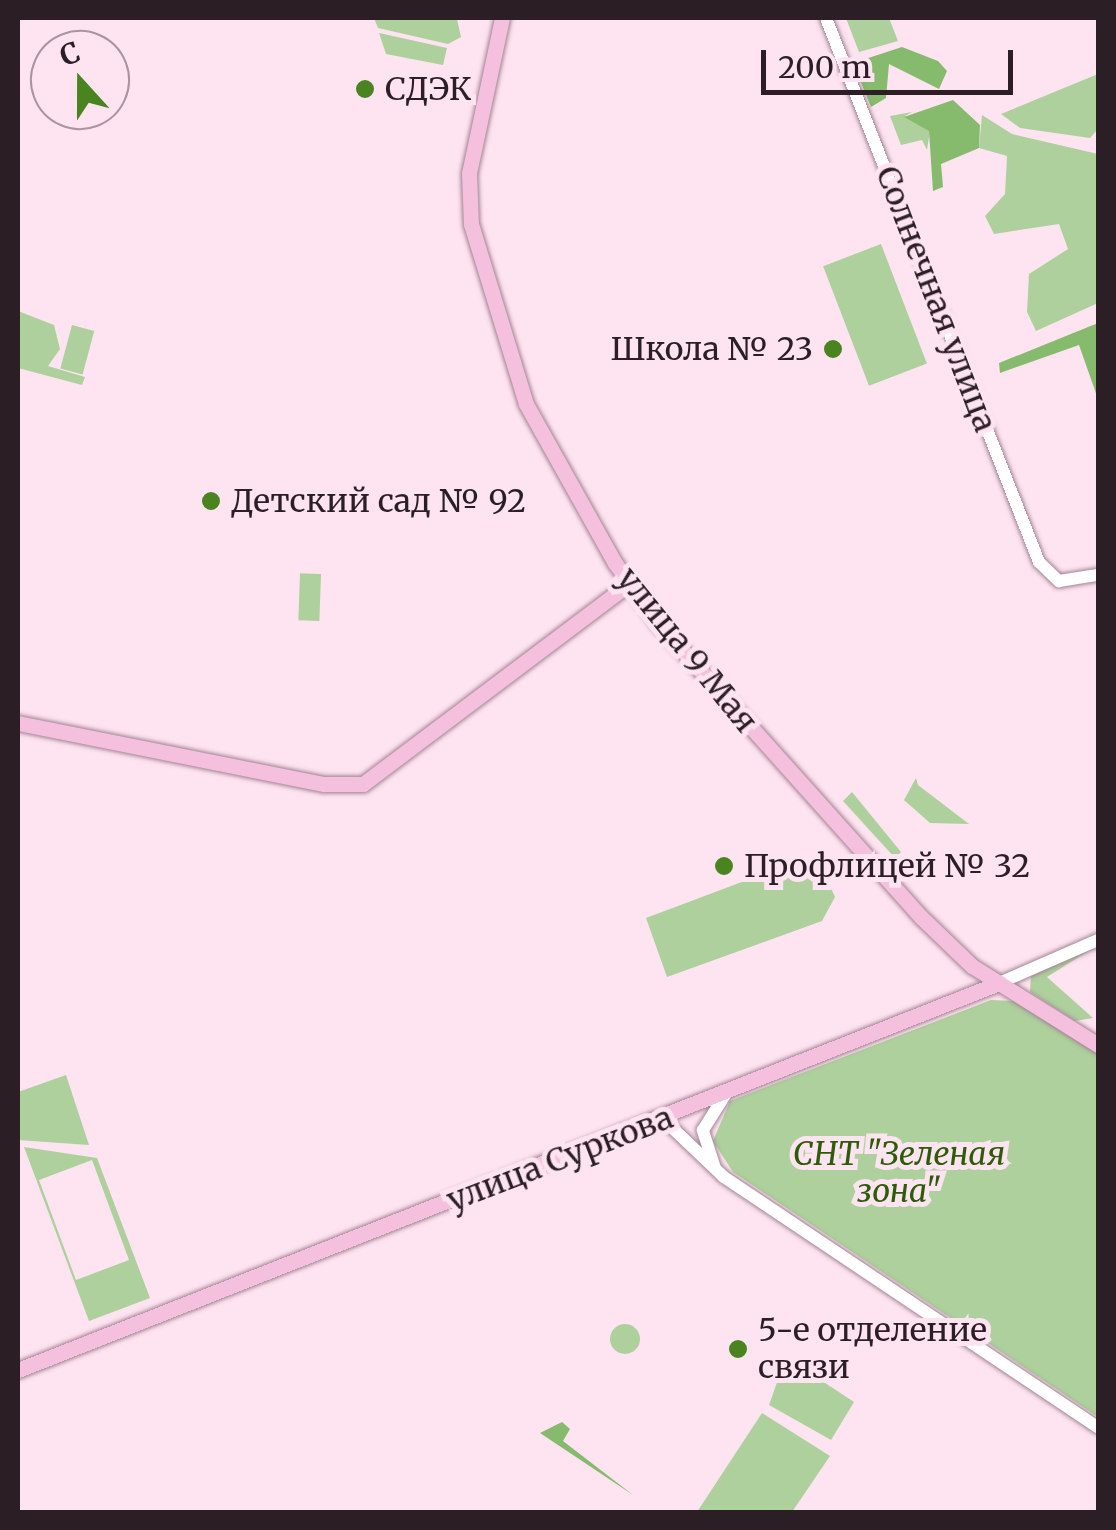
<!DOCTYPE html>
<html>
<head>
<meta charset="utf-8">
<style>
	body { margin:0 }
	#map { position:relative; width:1116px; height:1530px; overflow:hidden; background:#fee3f0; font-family:Merriweather,serif }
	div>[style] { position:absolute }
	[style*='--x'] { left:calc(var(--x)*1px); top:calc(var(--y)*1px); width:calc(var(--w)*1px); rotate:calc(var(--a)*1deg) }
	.green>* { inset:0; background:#aed09d; transform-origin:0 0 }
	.round { border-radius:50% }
	.forest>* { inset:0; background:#86ba6c }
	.roads { filter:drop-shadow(0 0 2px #a28494) drop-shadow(0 0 2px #a28494) }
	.minor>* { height:12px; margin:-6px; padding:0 6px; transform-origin:6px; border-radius:6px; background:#fff }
	.major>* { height:15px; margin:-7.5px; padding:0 7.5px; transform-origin:7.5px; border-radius:7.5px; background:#f4c0dd }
	.dots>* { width:28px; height:28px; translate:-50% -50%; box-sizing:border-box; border:5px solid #fee3f0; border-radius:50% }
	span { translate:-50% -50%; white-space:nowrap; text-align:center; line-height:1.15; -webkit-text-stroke:10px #fee3f0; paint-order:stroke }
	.poi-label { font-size:32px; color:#2b1f25 }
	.left { translate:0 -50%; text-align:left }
	.right { translate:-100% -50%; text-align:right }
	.street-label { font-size:32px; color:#2b1f25 }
	.park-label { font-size:32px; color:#2c5c06; font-style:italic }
	.frame { position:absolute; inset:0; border:20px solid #2b1f25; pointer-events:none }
	.north { position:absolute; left:30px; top:30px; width:100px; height:100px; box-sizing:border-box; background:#fee3f0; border:2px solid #aa959f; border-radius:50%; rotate:339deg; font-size:28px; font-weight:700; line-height:40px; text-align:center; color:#2b1f25 }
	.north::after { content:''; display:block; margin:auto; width:35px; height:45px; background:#498421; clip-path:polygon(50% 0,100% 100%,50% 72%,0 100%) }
	.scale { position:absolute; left:761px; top:50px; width:252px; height:45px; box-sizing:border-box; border:5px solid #2b1f25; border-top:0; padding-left:12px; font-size:30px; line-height:35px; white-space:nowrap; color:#2b1f25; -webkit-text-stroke:8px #fee3f0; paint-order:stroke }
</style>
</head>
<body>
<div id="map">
	<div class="green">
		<i style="clip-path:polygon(374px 18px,457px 19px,461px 37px,448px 44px,378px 28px)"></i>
		<i style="clip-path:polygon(846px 18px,889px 18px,898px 41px,859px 52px)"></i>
		<i style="clip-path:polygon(379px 33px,447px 48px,443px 65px,386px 54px)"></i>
		<i style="clip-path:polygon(1098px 74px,1098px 129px,1090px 138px,1020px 128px,1001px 114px)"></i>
		<i style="clip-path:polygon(912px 112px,905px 116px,930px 131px,927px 150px,922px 140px,901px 145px,890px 116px)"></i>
		<i style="clip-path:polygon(982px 115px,1012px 134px,1098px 154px,1098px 303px,1036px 331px,1027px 312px,1029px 274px,1068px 249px,1059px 224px,994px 234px,985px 216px,1005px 194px,1007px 156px,979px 148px)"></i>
		<i style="left:881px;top:244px;width:128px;height:62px;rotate:69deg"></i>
		<i style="clip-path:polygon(18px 311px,54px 325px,60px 349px,48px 366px,85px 377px,82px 385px,18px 368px)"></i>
		<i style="left:72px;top:325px;width:23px;height:45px;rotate:15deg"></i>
		<i style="left:321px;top:574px;width:47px;height:21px;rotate:92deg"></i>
		<i style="clip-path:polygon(916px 778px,918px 785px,969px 824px,930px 823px,904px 800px)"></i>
		<i style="clip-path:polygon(852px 792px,901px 852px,895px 858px,843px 801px)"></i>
		<i style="clip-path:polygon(816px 856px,835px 897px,822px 921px,667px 977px,646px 918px,763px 874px,767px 885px)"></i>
		<i style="clip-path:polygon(1098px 945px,1047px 977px,1093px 1018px,1075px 1021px,1030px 992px,1031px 973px)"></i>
		<i style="clip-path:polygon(991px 1000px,1013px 1001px,1098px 1053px,1098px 1417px,733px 1172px,713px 1141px,730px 1101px)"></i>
		<i style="clip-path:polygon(66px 1075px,89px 1145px,18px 1140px,18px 1092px)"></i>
		<i style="clip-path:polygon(evenodd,24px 1147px,97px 1158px,150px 1298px,89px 1321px,24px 1147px,92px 1160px,129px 1260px,76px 1280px,39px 1180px,92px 1160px)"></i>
		<i class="round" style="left:610px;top:1324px;width:30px;height:30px"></i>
		<i style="clip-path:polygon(786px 1357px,854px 1402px,831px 1440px,769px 1405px)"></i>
		<i style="clip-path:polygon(762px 1413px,830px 1456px,792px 1512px,697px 1512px)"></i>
	</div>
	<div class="forest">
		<i style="clip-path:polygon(902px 47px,938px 61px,947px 71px,939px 89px,889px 64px,886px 98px,871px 107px,853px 63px)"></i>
		<i style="clip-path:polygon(953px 100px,980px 125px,979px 148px,941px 164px,943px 187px,933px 191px,929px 131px,904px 117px)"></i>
		<i style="clip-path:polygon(1098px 323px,1098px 399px,1079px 345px,1000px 373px,999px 363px)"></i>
		<i style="clip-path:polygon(562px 1422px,570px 1429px,563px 1441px,633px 1495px,540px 1433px)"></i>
	</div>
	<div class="roads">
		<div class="minor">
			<i style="--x:826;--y:18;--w:584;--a:68.62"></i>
			<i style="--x:1039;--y:562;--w:28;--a:44"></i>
			<i style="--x:1059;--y:581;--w:39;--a:-9"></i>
			<i style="--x:999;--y:983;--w:108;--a:-23.5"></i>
			<i style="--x:663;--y:1119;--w:84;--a:43.6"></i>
			<i style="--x:724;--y:1177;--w:450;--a:33.8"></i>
			<i style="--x:715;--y:1168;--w:40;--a:-108"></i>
			<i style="--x:703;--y:1130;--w:41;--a:-57.8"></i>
		</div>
		<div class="major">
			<i style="--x:502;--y:18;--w:158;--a:102"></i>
			<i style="--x:469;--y:173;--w:51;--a:87.8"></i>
			<i style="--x:471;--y:224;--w:188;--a:73"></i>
			<i style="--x:526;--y:404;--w:182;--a:60.8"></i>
			<i style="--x:615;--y:563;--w:74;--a:54.4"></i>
			<i style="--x:658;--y:623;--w:394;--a:48.2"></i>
			<i style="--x:921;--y:917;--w:71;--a:43.9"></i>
			<i style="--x:972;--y:966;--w:149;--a:32.1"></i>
			<i style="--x:18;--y:723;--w:312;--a:11.3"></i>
			<i style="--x:324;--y:784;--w:39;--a:0"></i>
			<i style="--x:363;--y:784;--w:332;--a:-37"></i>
			<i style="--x:18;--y:1370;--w:1055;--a:-21.53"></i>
		</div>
	</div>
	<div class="dots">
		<i style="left:365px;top:89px;background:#498421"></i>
		<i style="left:833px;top:349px;background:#498421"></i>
		<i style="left:211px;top:501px;background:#498421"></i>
		<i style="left:724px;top:866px;background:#498421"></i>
		<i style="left:738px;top:1349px;background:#498421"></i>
	</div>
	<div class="poi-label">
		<span class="left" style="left:385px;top:89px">СДЭК</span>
		<span class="right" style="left:813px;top:349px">Школа № 23</span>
		<span class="left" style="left:231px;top:501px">Детский сад № 92</span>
		<span class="left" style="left:744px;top:866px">Профлицей № 32</span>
		<span class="left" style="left:758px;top:1349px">5-е отделение<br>связи</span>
	</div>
	<div class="street-label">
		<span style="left:936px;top:299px;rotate:69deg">Солнечная улица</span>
		<span style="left:687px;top:650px;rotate:51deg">улица 9 Мая</span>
		<span style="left:560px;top:1159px;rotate:-21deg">улица Суркова</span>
	</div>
	<div class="park-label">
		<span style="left:899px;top:1173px">СНТ "Зеленая<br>зона"</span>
	</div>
	<div class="frame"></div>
	<div class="north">С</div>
	<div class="scale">200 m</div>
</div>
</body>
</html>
